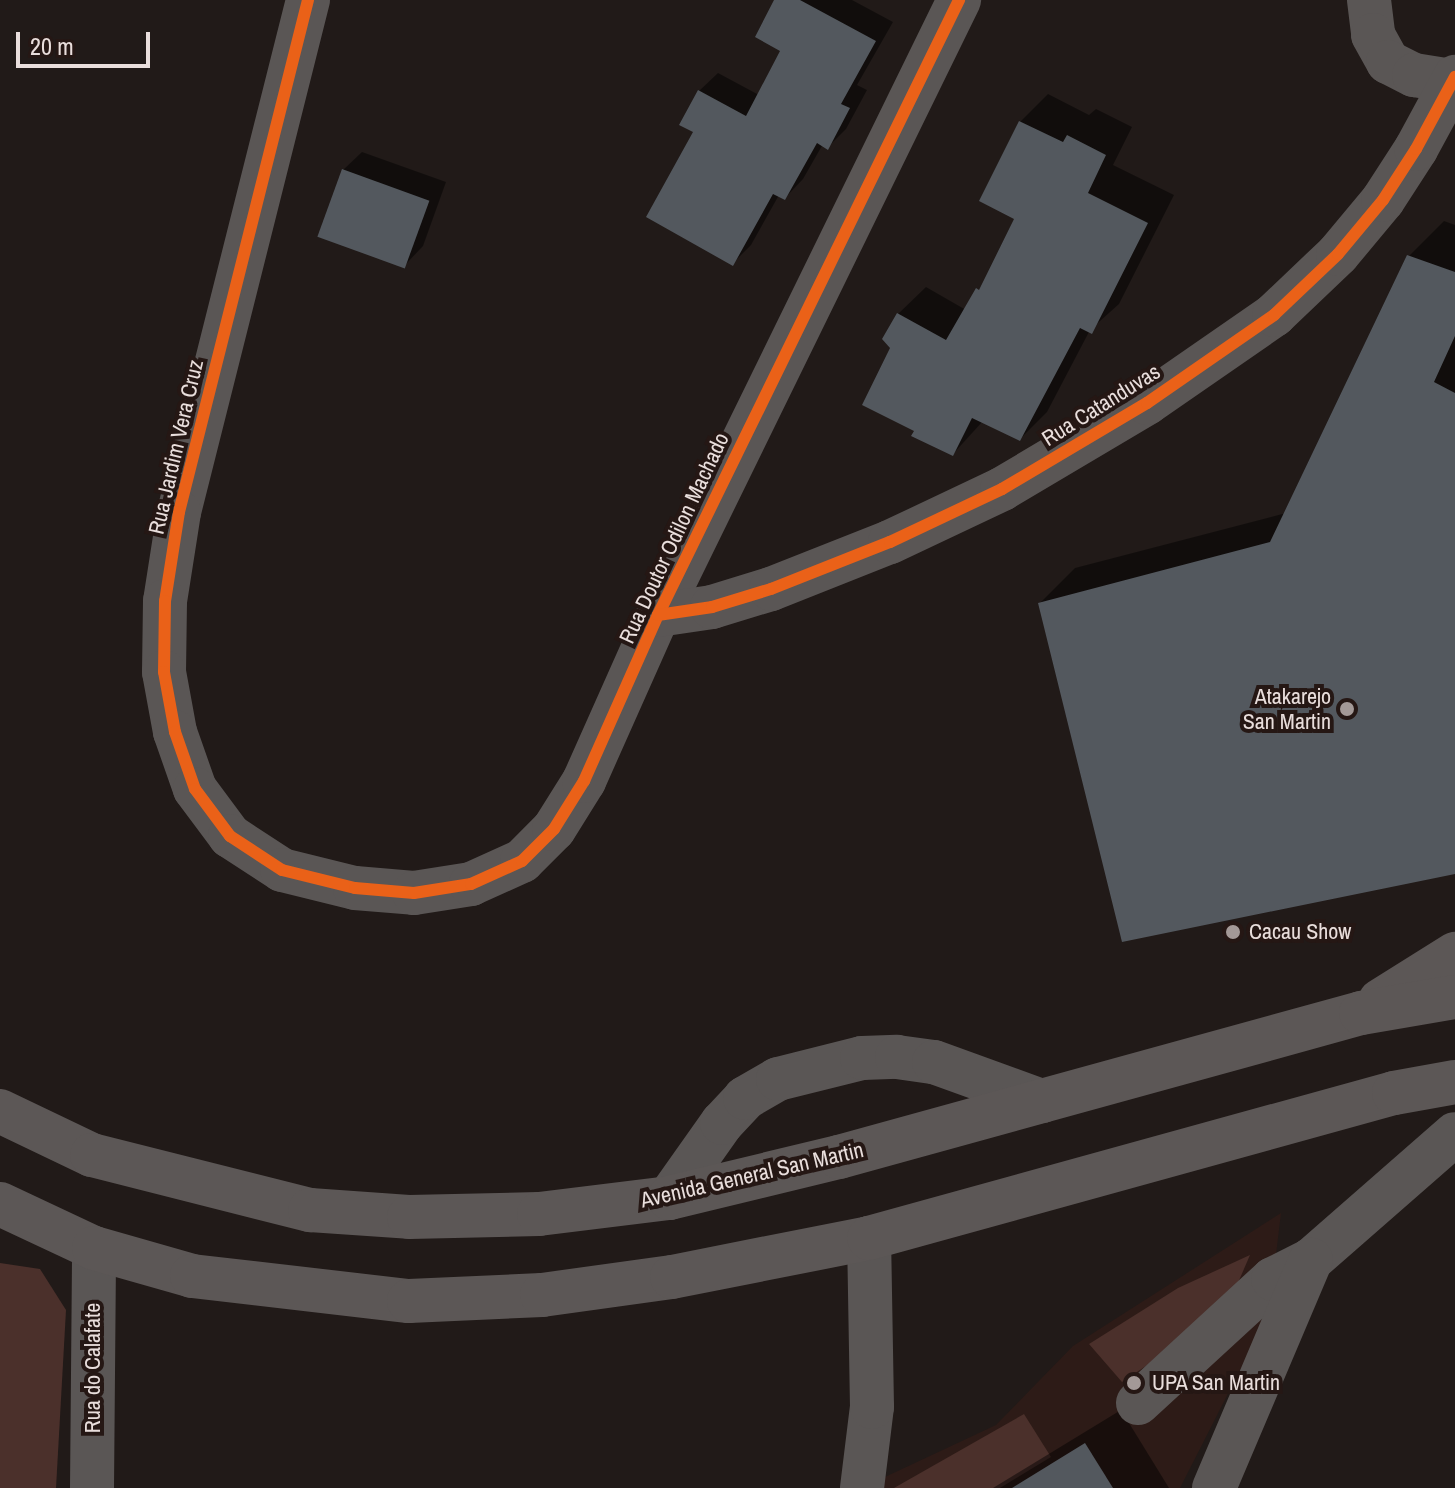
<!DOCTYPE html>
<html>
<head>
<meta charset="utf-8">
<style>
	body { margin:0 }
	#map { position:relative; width:1455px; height:1488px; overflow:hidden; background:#211a18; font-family:"Archivo Narrow",sans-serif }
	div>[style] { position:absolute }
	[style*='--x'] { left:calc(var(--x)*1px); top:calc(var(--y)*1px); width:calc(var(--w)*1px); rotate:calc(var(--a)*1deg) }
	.built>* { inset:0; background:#2d1b17 }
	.green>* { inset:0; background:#4b302b }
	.shadow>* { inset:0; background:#0007 }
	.building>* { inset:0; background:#53585e; transform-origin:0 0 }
	.minor>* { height:44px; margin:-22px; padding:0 22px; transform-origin:22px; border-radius:22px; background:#5a5655 }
	.major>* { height:44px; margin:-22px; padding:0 22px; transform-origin:22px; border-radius:22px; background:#5c5756 }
	.cycleway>* { height:12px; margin:-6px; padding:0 6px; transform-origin:6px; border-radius:6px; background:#ea6118 }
	.dots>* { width:22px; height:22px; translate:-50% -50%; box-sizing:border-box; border:4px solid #251714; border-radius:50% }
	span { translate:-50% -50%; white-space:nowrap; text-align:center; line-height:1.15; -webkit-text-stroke:8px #251714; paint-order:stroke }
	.street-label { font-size:22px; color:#e9dedc }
	.poi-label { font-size:22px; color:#e9dedc }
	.right { translate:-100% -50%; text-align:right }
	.left { translate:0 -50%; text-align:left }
	.scale { position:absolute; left:16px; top:32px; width:134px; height:36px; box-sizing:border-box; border:4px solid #e9dedc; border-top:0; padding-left:10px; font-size:24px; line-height:28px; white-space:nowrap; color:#e9dedc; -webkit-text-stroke:6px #251714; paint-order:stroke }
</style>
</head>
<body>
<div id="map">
	<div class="built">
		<i style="clip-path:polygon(1281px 1213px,1269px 1313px,1180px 1488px,880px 1488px,885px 1477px,996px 1425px,1073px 1346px)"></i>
	</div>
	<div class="green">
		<i style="clip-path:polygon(1250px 1255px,1225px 1313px,1122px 1382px,1089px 1344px,1178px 1288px)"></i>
		<i style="clip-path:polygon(0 1263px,40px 1269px,66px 1310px,56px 1488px,0 1488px)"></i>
		<i style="clip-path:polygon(1024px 1414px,1051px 1457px,1000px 1488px,894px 1488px)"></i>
	</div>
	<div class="shadow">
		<i style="clip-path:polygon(776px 0,852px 0,893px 22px,857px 85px,867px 90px,846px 129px,828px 147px,823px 144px,803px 179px,785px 198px,779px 195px,751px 245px,733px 263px,696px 131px,699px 91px,718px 73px,759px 95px,783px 50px)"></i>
		<i style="clip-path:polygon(1048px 94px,1089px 115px,1096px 109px,1132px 127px,1113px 165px,1174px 195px,1119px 304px,1090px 330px,1047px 412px,1020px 439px,983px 421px,953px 454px,916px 430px,892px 348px,898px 314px,926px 287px,966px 310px,984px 283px,1017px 218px,1020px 122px)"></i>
		<i style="clip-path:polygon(362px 152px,446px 182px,423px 246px,405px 265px,343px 170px)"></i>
		<i style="clip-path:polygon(1444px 221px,1455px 225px,1455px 871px,1040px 603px,1075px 568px,1286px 513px,1409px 256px)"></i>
		<i style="clip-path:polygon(1121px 1410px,1169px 1488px,993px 1488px)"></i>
	</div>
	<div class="building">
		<i style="clip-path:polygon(774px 0,800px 0,876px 41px,841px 104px,850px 108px,828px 150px,817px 143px,785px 200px,773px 194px,733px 266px,646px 217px,693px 132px,679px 125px,698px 90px,746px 116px,780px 51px,755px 37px)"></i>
		<i style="clip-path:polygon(1019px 121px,1063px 142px,1067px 135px,1106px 155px,1088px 193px,1148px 223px,1092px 334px,1080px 328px,1020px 441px,972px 418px,953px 456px,911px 436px,914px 431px,862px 405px,890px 348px,882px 339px,897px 313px,946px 340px,976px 288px,979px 290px,1014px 219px,979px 201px)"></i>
		<i style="left:342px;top:169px;width:93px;height:72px;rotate:20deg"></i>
		<i style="clip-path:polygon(1407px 255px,1455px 272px,1455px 336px,1434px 382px,1455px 393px,1455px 874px,1122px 942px,1038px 603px,1270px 542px)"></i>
		<i style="clip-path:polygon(1085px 1443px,1113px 1488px,1012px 1488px)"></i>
	</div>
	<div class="minor">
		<i style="--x:308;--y:0;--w:528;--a:104.14"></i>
		<i style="--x:179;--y:512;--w:90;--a:98.9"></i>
		<i style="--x:165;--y:601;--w:71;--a:90.8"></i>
		<i style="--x:164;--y:672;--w:61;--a:79.6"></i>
		<i style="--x:175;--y:732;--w:60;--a:70.7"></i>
		<i style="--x:195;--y:789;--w:59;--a:53.3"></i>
		<i style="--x:230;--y:836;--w:62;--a:33.2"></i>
		<i style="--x:282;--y:870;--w:75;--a:13.9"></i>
		<i style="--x:355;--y:888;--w:59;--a:4.8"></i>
		<i style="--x:414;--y:893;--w:58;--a:-9"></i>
		<i style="--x:471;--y:884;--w:56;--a:-24.3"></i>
		<i style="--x:522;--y:861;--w:45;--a:-45"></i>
		<i style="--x:554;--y:829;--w:57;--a:-58"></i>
		<i style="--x:584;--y:781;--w:182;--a:-66"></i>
		<i style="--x:658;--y:615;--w:685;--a:-63.92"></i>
		<i style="--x:1369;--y:0;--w:35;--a:83"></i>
		<i style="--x:1373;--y:35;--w:31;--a:61"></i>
		<i style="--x:1388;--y:62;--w:29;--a:27"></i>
		<i style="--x:1414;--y:75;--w:39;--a:9"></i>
		<i style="--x:658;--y:615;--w:55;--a:-8.4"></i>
		<i style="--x:712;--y:607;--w:62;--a:-17"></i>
		<i style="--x:771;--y:589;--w:128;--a:-21.6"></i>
		<i style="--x:890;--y:542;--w:124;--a:-25.3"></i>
		<i style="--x:1002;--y:489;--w:169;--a:-30.7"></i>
		<i style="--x:1147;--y:403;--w:155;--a:-34.7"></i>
		<i style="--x:1274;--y:315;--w:88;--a:-43.6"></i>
		<i style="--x:1338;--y:254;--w:70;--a:-50.2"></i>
		<i style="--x:1383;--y:200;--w:61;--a:-57.1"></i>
		<i style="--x:1416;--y:149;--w:82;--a:-61.6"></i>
		<i style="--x:669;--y:1198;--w:92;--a:-54.8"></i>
		<i style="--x:722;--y:1123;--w:34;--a:-47"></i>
		<i style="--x:745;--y:1098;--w:38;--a:-30"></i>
		<i style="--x:778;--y:1079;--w:87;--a:-14"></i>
		<i style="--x:862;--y:1058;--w:35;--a:-2"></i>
		<i style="--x:897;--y:1057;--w:37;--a:8"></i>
		<i style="--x:934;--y:1062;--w:115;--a:19.9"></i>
		<i style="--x:1138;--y:1403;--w:183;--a:-42.6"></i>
		<i style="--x:1273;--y:1279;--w:42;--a:-26.6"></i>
		<i style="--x:1311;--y:1260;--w:191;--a:-41.2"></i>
		<i style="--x:92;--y:1488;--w:240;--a:-89.5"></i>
		<i style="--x:862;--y:1488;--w:82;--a:-83"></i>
		<i style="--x:872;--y:1407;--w:169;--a:-91"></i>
		<i style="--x:1214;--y:1488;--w:248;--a:-67"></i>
	</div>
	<div class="major">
		<i style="--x:1380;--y:1001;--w:89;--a:-32.1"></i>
		<i style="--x:0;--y:1111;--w:102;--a:25.6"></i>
		<i style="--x:92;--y:1155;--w:225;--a:14.2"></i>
		<i style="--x:310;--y:1210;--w:99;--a:4"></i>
		<i style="--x:409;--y:1217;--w:130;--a:-1.3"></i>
		<i style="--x:539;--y:1214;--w:131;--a:-7"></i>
		<i style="--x:669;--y:1198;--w:175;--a:-13.6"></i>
		<i style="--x:839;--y:1157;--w:541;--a:-15.42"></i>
		<i style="--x:1361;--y:1013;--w:95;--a:-9.7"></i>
		<i style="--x:0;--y:1204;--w:104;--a:25.1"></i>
		<i style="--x:94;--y:1248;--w:102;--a:15.9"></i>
		<i style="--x:192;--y:1276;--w:218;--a:6.6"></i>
		<i style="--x:409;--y:1301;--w:133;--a:-2.6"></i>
		<i style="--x:542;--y:1295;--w:131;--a:-7.9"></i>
		<i style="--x:672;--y:1277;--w:201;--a:-11.2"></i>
		<i style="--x:869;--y:1238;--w:545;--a:-15.44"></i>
		<i style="--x:1394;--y:1093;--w:62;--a:-10.2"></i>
	</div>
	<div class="cycleway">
		<i style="--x:308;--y:0;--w:528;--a:104.14"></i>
		<i style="--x:179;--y:512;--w:90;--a:98.9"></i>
		<i style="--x:165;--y:601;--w:71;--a:90.8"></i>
		<i style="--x:164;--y:672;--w:61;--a:79.6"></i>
		<i style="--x:175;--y:732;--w:60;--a:70.7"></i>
		<i style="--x:195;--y:789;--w:59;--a:53.3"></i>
		<i style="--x:230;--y:836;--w:62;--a:33.2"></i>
		<i style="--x:282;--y:870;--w:75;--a:13.9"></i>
		<i style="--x:355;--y:888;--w:59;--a:4.8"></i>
		<i style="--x:414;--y:893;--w:58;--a:-9"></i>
		<i style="--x:471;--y:884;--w:56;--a:-24.3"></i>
		<i style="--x:522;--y:861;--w:45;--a:-45"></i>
		<i style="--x:554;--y:829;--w:57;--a:-58"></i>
		<i style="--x:584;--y:781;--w:182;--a:-66"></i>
		<i style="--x:658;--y:615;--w:685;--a:-63.92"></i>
		<i style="--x:658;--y:615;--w:55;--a:-8.4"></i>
		<i style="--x:712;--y:607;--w:62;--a:-17"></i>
		<i style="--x:771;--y:589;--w:128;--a:-21.6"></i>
		<i style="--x:890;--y:542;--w:124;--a:-25.3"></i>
		<i style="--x:1002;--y:489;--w:169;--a:-30.7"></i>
		<i style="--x:1147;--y:403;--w:155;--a:-34.7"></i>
		<i style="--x:1274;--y:315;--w:88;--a:-43.6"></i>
		<i style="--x:1338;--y:254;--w:70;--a:-50.2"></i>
		<i style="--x:1383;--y:200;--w:61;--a:-57.1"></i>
		<i style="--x:1416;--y:149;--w:82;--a:-61.6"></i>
	</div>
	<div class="dots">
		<i style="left:1347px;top:709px;background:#a39997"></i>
		<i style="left:1233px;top:932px;background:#a39997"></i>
		<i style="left:1134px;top:1383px;background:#a39997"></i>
	</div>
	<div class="street-label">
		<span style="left:1101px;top:405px;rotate:-32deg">Rua Catanduvas</span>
		<span style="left:176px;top:447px;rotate:-77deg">Rua Jardim Vera Cruz</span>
		<span style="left:674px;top:538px;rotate:-65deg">Rua Doutor Odilon Machado</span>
		<span style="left:752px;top:1175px;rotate:-13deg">Avenida General San Martin</span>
		<span style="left:93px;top:1368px;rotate:-90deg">Rua do Calafate</span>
	</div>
	<div class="poi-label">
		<span class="right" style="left:1331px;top:709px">Atakarejo<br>San Martin</span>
		<span class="left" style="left:1249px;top:932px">Cacau Show</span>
		<span class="left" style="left:1152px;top:1383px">UPA San Martin</span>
	</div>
	<div class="scale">20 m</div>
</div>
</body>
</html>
